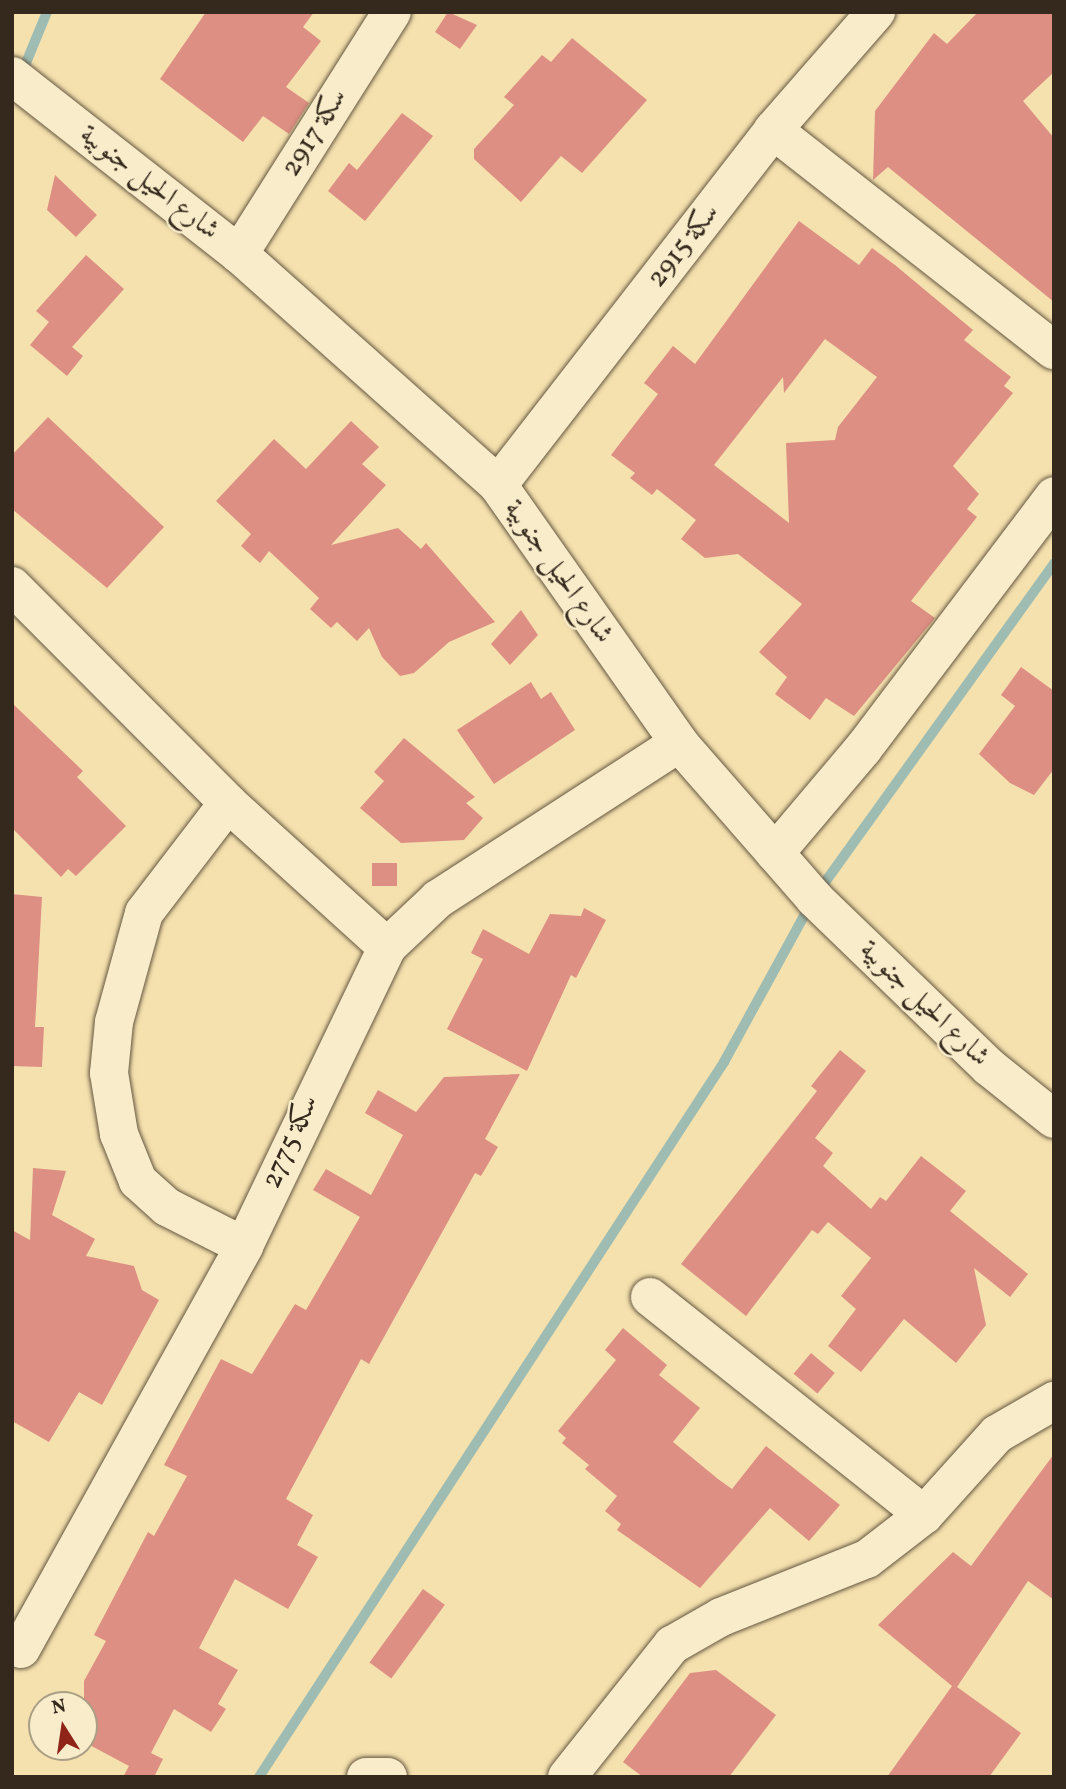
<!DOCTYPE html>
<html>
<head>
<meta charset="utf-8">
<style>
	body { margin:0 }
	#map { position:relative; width:1066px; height:1789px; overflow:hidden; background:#f5e1ae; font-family:Vollkorn,Amiri,serif }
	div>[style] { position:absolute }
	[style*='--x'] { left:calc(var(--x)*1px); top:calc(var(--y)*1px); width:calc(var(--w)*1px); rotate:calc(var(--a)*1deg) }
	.stream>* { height:10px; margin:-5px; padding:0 5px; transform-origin:5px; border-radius:5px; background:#9ebcb2 }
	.building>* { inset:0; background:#dd8f83; transform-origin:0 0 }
	.roads { filter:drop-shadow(0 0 2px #655741) drop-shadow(0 0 2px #655741) }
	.minor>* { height:38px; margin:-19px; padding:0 19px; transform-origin:19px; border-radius:19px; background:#f8ecca }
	span { translate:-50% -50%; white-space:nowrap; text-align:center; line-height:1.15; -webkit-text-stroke:5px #f8ecca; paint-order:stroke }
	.street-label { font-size:28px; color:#35291d }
	.frame { position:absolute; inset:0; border:14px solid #35291d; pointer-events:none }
	.north { position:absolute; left:28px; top:1691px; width:70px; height:70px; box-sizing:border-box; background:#f8ecca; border:2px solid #aa9e85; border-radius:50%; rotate:348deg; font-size:19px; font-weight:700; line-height:28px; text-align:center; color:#35291d }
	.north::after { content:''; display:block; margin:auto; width:24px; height:32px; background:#8f2418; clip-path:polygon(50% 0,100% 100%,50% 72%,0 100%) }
</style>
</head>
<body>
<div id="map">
	<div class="stream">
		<i style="--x:21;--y:75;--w:68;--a:-67.6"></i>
		<i style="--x:818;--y:892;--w:405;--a:-54.3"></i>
		<i style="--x:259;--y:1777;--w:853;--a:-56.96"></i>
		<i style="--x:724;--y:1062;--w:179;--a:-61.3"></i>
	</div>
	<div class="building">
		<i style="clip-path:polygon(206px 12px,314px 12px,303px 27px,321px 41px,286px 87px,309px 103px,289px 134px,263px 116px,243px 142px,160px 79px)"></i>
		<i style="clip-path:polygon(448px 12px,477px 25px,460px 49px,435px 32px)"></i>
		<i style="clip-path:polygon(978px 12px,1054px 12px,1054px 72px,1023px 101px,1054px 138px,1054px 302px,888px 167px,873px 180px,875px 111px,934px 33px,947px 44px)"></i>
		<i style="clip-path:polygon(572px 38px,647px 100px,582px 173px,561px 156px,521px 202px,474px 159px,474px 149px,514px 105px,504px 97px,542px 55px,551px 62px)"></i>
		<i style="clip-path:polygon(402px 113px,433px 136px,365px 221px,328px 191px,349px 163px,357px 170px)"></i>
		<i style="clip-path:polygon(55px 175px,97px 215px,76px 237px,47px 210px)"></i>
		<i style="clip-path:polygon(evenodd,799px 221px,859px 265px,872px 248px,895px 265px,973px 330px,964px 340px,1011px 377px,1004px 386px,1013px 393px,953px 466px,979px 494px,967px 509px,977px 517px,911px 601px,935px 618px,854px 716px,826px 698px,810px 720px,775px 694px,787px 677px,759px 652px,802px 604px,738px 554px,705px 558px,681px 539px,696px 520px,657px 489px,652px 495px,630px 478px,635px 473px,611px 455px,658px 394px,644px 383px,673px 346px,695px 364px,799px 221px,825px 339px,877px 377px,838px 427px,835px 440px,786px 443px,789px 523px,714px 465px,783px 377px,784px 393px,825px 339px)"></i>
		<i style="clip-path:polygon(86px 255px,124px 289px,72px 347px,83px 356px,67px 376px,30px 345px,49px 322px,36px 311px)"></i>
		<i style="clip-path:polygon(48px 417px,164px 527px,107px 588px,12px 509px,12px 455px)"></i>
		<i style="clip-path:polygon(351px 421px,379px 447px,362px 464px,386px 485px,331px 545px,398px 528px,421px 549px,426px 543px,495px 622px,449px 642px,414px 673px,400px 676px,382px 657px,369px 628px,357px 641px,337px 622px,331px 628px,310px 609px,319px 598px,269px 551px,260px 563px,241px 546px,251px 534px,216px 501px,274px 439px,306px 469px)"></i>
		<i style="clip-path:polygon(521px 610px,538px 635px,510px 665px,491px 644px)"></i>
		<i style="clip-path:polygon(1021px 667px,1054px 691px,1054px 769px,1034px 795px,1010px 783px,979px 754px,1015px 706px,1001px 695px)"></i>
		<i style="clip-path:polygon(531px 682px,541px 699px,551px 692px,575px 730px,494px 784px,457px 730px)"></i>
		<i style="clip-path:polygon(12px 703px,83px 771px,77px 777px,126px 826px,76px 876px,68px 869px,61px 877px,12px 828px)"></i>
		<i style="clip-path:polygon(404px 738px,475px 797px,466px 803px,483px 818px,464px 840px,401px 843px,360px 808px,384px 781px,374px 772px)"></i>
		<i style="left:372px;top:863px;width:25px;height:23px"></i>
		<i style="clip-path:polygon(12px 894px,42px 897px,35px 1027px,44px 1027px,42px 1067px,12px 1066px)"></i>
		<i style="clip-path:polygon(584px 908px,606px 920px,576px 978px,571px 975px,527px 1071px,447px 1029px,483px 959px,471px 953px,483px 929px,529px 954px,550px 914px,581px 916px)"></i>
		<i style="clip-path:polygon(840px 1050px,866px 1071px,815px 1138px,833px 1153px,823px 1166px,871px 1209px,880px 1197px,886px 1201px,921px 1156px,966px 1191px,950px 1211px,1028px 1274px,1010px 1297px,974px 1268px,986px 1325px,956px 1363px,904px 1319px,861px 1372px,828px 1346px,856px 1309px,841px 1296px,871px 1258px,828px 1222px,818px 1234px,812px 1230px,746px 1316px,681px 1264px,817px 1091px,811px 1086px)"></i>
		<i style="clip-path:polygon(520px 1074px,485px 1139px,498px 1147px,481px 1176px,475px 1173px,369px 1364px,361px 1359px,286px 1499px,313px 1515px,297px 1545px,318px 1557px,288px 1609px,235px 1579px,199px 1648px,238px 1670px,218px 1704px,226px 1709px,211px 1732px,174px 1709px,151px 1753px,163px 1759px,154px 1777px,123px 1777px,129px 1766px,84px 1742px,84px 1681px,106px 1641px,94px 1635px,148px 1532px,154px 1536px,187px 1476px,164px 1465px,221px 1359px,252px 1374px,295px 1304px,306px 1310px,360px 1217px,313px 1190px,326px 1169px,371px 1195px,403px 1135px,365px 1113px,378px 1090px,416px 1112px,444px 1077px)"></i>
		<i style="clip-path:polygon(33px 1168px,66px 1171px,52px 1215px,95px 1239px,86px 1256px,134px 1266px,142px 1290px,159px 1300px,102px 1405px,79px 1392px,49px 1442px,12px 1421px,12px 1230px,30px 1240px)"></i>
		<i style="clip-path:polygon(623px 1328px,667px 1365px,659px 1375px,700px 1408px,673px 1442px,718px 1479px,732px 1489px,766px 1446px,840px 1505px,809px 1541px,770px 1508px,700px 1588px,617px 1530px,621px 1524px,605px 1511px,617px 1496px,585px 1469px,589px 1465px,562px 1443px,566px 1438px,558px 1431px,616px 1360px,605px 1350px)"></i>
		<i style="left:811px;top:1353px;width:31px;height:27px;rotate:40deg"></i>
		<i style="clip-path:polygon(1054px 1454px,1054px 1600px,1028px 1581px,957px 1687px,1021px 1733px,989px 1777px,887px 1777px,952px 1686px,878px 1625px,953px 1552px,971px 1566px)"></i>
		<i style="left:423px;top:1589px;width:27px;height:91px;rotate:36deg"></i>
		<i style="clip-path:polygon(716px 1670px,776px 1715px,729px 1777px,643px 1777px,623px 1762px,690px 1673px)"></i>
	</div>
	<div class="roads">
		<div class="minor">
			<i style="--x:12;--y:76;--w:288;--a:38.1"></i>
			<i style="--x:239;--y:254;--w:347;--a:41.7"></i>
			<i style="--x:498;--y:485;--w:315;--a:54.9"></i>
			<i style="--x:679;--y:743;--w:206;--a:48.9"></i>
			<i style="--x:814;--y:898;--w:243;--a:44"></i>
			<i style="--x:989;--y:1067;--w:83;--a:38.7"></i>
			<i style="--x:773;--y:130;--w:357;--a:38.1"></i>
			<i style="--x:239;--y:254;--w:286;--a:-57.7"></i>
			<i style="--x:498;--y:485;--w:449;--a:-52.2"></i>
			<i style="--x:773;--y:130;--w:157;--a:-48.9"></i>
			<i style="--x:12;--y:586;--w:306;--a:45.1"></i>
			<i style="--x:228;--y:803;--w:215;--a:42.2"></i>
			<i style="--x:228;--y:803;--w:138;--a:127.4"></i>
			<i style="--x:144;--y:913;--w:113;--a:105.4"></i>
			<i style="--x:114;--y:1022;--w:51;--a:95.6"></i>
			<i style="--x:109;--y:1073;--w:62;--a:80.7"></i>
			<i style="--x:119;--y:1134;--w:51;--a:68"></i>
			<i style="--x:138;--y:1181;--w:39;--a:42"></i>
			<i style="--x:167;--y:1207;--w:86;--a:26.9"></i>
			<i style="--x:775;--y:853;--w:136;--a:-49.8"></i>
			<i style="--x:863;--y:749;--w:317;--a:-52.9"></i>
			<i style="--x:650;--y:1297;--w:350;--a:38.5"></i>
			<i style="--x:21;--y:1649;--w:461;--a:-61"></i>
			<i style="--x:244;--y:1246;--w:331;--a:-64.4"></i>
			<i style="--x:387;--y:947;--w:70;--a:-43.3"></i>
			<i style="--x:438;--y:899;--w:287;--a:-32.9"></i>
			<i style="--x:366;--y:1777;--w:22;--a:0"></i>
			<i style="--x:567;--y:1777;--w:169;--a:-51.5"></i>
			<i style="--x:672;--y:1645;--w:56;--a:-29.7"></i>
			<i style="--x:721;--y:1617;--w:157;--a:-21.7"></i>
			<i style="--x:867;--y:1559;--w:72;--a:-37.7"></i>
			<i style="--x:924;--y:1515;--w:109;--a:-48"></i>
			<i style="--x:997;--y:1434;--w:66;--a:-30.1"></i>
		</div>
	</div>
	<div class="street-label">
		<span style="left:315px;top:133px;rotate:-58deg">سكة 2917</span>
		<span style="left:149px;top:183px;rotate:38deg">شارع الحيل جنوبية</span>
		<span style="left:684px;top:246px;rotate:-52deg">سكة 2915</span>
		<span style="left:558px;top:572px;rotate:55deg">شارع الحيل جنوبية</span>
		<span style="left:924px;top:1004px;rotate:44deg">شارع الحيل جنوبية</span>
		<span style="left:291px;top:1142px;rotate:-66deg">سكة 2775</span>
	</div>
	<div class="frame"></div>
	<div class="north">N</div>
</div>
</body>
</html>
